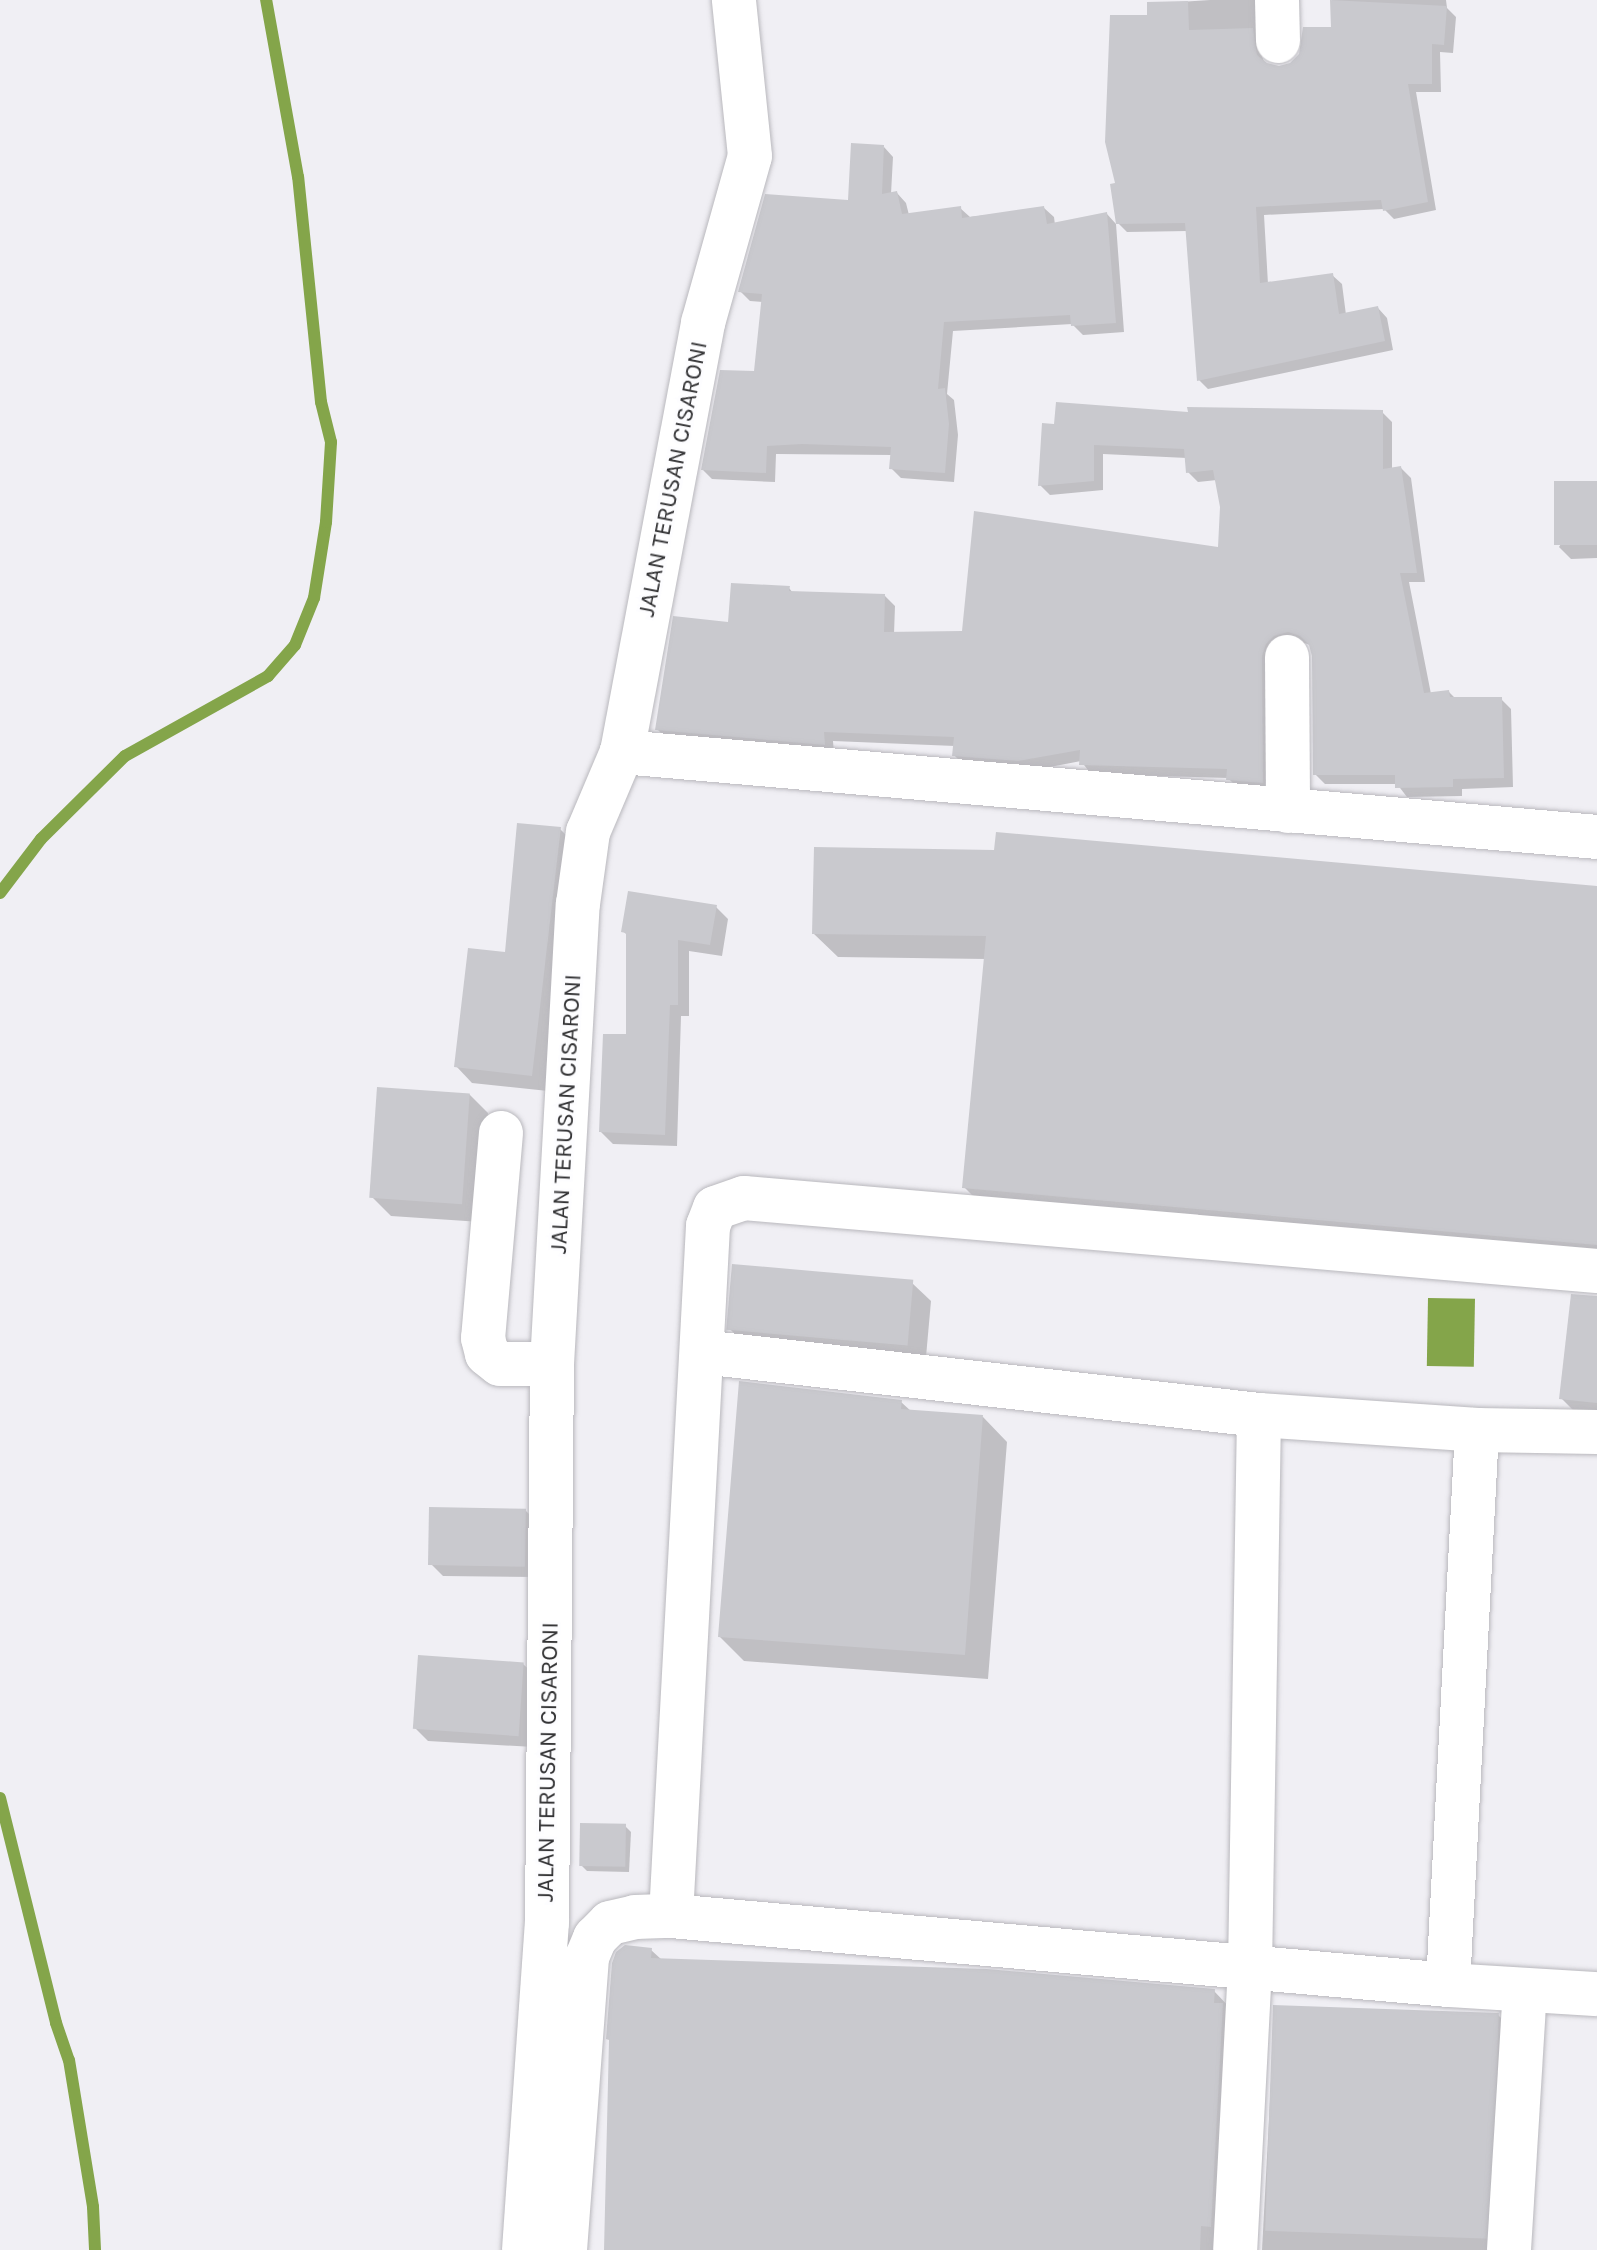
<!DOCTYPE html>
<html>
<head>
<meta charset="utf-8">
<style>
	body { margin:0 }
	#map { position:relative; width:1597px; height:2250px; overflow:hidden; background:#f0eff4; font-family:Karla,sans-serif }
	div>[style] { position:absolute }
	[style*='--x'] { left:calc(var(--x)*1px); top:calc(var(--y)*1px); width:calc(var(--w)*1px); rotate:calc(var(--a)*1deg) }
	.water>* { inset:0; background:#84a54a; transform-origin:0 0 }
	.shadow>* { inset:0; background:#0003 }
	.stream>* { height:12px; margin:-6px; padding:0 6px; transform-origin:6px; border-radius:6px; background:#84a54a }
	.building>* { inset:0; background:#c9c9ce; transform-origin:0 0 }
	.roads { filter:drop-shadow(0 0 2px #b9b8bd) drop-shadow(0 0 2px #b9b8bd) }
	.minor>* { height:44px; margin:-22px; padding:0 22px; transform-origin:22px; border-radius:22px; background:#fff }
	span { translate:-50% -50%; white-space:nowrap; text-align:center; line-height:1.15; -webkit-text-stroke:6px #fdfdff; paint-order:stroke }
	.street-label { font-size:24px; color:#323234 }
</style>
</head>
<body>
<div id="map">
	<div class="water">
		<i style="left:1428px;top:1298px;width:47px;height:68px;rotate:1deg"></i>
	</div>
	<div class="shadow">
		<i style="clip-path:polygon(1210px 0,1265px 0,1261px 53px,1265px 65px,1279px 68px,1291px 64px,1333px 29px,1332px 0,1446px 0,1447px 8px,1456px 17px,1453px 53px,1440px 52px,1441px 92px,1416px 92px,1436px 210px,1394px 219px,1384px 209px,1264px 215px,1268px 284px,1332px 275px,1342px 284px,1346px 315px,1378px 308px,1387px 318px,1393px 350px,1208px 389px,1199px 380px,1188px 231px,1127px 232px,1118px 223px,1117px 185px,1149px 4px)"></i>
		<i style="clip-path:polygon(884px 147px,893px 157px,891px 194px,897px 193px,906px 203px,909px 215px,960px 208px,970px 217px,1044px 208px,1054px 217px,1055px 225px,1107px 214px,1116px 224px,1124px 332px,1083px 335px,1072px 324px,953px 331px,947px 394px,954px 400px,958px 435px,954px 482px,901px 478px,891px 468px,892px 455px,776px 454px,775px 482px,712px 479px,703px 470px,756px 373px,763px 302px,750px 301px,740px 291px,849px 202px)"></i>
		<i style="clip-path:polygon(1382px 412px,1392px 422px,1392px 469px,1401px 468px,1411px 478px,1425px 582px,1409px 582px,1431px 694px,1449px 692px,1456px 699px,1501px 699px,1511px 709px,1513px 787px,1462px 789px,1462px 796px,1407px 797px,1397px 784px,1325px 784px,1315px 774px,1314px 656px,1311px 645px,1297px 641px,1272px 792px,1239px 789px,1228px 778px,1091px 774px,1081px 761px,1029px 771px,964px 765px,954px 755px,955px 746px,833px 741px,834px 754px,667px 739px,657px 729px,730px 625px,789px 588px,793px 593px,885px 596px,895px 606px,894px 634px,964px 633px,1219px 549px,1222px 507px,1217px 480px,1198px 482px,1188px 472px,1187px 458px,1103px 454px,1103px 490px,1050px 495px,1040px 485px,1044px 425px,1190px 414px)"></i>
		<i style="clip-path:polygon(1597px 483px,1597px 558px,1571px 559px,1559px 547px)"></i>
		<i style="clip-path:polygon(560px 829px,577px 846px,548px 1091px,472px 1083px,456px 1066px)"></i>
		<i style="clip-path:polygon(1597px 888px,1597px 1267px,988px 1211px,964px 1187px,986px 959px,838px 957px,814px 934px)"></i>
		<i style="clip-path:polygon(716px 907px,728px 919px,722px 956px,689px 951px,689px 1016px,681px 1016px,677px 1146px,613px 1144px,601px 1132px,628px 1036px,628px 936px,624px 932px)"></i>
		<i style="clip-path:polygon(469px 1094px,488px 1113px,481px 1222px,391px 1216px,372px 1197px)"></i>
		<i style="clip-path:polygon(912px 1283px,931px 1301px,925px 1368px,748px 1348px,730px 1329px)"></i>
		<i style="clip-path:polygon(1573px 1296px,1597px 1296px,1597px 1423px,1585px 1422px,1561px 1398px)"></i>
		<i style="clip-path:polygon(901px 1402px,912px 1412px,983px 1417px,1007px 1442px,988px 1679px,744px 1661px,720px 1637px)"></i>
		<i style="clip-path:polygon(525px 1510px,537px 1522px,537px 1577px,443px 1576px,431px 1564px)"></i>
		<i style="clip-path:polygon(523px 1664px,536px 1676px,534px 1747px,428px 1741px,415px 1728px)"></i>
		<i style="clip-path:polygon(625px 1826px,631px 1832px,629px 1872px,587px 1871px,581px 1865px)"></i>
		<i style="clip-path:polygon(651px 1950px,662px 1960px,1214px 1991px,1234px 2012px,1231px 2250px,606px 2250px)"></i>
		<i style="clip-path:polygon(1275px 2007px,1498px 2015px,1518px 2035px,1505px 2250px,1262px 2250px)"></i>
	</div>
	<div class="stream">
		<i style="--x:0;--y:893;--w:68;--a:-52.8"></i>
		<i style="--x:41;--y:839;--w:118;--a:-44.7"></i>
		<i style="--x:125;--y:756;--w:164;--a:-29.2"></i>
		<i style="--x:268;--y:676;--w:41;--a:-48.9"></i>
		<i style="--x:295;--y:645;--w:51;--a:-68"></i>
		<i style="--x:314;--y:598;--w:77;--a:-81"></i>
		<i style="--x:326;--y:522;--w:80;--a:-86.4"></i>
		<i style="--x:331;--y:442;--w:41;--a:-104"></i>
		<i style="--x:321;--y:402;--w:226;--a:-95.8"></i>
		<i style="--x:298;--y:177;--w:180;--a:-100.2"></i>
		<i style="--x:0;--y:1798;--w:232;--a:76"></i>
		<i style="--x:56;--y:2023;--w:39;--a:71"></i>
		<i style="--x:69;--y:2060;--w:149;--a:80.7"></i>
		<i style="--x:93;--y:2207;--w:43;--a:87.3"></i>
	</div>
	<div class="building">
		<i style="clip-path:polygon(1330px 0,1447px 6px,1444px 45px,1432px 44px,1432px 84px,1408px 84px,1428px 202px,1383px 211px,1381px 200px,1256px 207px,1260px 283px,1333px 273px,1339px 314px,1378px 306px,1385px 341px,1197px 381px,1185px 223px,1116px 224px,1110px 184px,1115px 183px,1105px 142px,1110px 15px,1147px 15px,1147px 2px,1188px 1px,1189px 30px,1253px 28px,1257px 55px,1267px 63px,1279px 66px,1290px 63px,1299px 54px,1303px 27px,1331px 27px)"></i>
		<i style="clip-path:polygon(851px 143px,884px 145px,882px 194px,897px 191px,902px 214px,961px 206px,962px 218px,1044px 206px,1047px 224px,1107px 212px,1116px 323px,1071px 326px,1070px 315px,944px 322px,938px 389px,945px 388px,949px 424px,945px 473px,889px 469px,891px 447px,802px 444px,767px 446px,766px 473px,701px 470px,720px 370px,754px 371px,762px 294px,738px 292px,765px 194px,848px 200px)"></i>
		<i style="clip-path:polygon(1056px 402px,1188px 412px,1187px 407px,1383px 410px,1383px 469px,1401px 466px,1417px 573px,1400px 573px,1424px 693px,1449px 690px,1450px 697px,1502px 697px,1504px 778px,1453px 779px,1453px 787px,1395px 788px,1395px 775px,1313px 775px,1312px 656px,1309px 645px,1300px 636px,1288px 632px,1274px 636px,1266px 644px,1262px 656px,1263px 783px,1226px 780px,1227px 769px,1079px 765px,1080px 750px,1018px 761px,952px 756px,954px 737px,824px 732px,825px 745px,655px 730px,673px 616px,728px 622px,731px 583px,790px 586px,789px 591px,885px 594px,884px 632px,962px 631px,974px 511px,1218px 547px,1220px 507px,1213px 470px,1186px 473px,1184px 449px,1094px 445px,1094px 481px,1038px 486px,1042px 423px,1054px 424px)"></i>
		<i style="left:1597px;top:481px;width:64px;height:43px;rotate:90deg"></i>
		<i style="clip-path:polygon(517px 823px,561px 827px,532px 1076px,454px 1067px,468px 948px,505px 952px)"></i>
		<i style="clip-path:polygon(996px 832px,1597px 886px,1597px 1245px,962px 1188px,986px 936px,812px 934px,814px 847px,994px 850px)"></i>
		<i style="clip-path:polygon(628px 891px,717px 905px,710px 945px,678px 940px,678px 1005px,670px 1005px,665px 1135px,599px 1132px,603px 1034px,626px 1034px,626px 933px,621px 932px)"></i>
		<i style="left:377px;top:1087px;width:93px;height:111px;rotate:4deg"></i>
		<i style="left:732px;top:1264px;width:182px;height:66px;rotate:5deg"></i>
		<i style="clip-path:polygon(1571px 1294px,1597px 1296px,1597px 1403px,1559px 1399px)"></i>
		<i style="clip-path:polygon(739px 1381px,902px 1400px,901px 1409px,983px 1415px,965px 1655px,718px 1637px)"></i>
		<i style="left:429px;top:1507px;width:97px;height:58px;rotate:1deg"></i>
		<i style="left:418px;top:1655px;width:106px;height:74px;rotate:4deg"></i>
		<i style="left:580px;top:1823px;width:46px;height:43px;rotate:1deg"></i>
		<i style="clip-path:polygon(625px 1945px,652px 1948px,651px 1958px,987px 1969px,1215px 1989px,1214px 2003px,1223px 2003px,1211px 2227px,1201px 2226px,1200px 2250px,604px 2250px,609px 2040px,606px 2039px,612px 1963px,616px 1952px)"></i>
		<i style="left:1273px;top:2005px;width:226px;height:226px;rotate:2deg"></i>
	</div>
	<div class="roads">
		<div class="minor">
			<i style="--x:1277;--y:0;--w:41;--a:88.6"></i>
			<i style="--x:1287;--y:657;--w:154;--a:89.6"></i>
			<i style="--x:622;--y:752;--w:979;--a:4.98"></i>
			<i style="--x:501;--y:1133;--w:206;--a:95"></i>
			<i style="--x:483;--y:1338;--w:16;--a:76"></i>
			<i style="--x:487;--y:1354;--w:16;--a:38"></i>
			<i style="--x:500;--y:1364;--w:52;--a:0"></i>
			<i style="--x:702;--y:1352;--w:561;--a:6.45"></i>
			<i style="--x:1259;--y:1415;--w:552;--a:90.93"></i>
			<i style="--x:1250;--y:1967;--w:283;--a:93"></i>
			<i style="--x:1259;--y:1415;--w:219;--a:3.9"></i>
			<i style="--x:1477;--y:1430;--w:120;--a:1"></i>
			<i style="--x:671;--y:1916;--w:691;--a:-86.93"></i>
			<i style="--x:708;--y:1226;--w:19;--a:-69"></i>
			<i style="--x:715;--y:1208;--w:31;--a:-19"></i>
			<i style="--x:744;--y:1198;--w:856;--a:4.89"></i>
			<i style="--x:1448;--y:1985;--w:556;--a:-87.01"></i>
			<i style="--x:524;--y:2250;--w:328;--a:-86"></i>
			<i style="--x:547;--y:1923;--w:559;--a:-89.49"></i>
			<i style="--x:552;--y:1364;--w:461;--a:-86.8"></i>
			<i style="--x:578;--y:904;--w:73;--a:-82.1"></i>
			<i style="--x:588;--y:832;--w:87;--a:-67"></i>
			<i style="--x:622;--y:752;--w:437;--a:-79.3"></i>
			<i style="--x:703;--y:323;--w:173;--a:-74.3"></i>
			<i style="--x:750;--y:156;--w:157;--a:-95.9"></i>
			<i style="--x:565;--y:2250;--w:294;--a:-85.7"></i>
			<i style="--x:587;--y:1957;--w:21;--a:-67"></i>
			<i style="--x:595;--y:1938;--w:21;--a:-45"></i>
			<i style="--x:610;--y:1923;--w:26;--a:-13"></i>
			<i style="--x:635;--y:1917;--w:36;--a:-2"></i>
			<i style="--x:671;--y:1916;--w:780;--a:5.07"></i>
			<i style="--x:1448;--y:1985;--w:149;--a:3.5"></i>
			<i style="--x:1509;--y:2250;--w:260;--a:-86.5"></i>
		</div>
	</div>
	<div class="street-label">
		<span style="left:673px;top:479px;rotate:-79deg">JALAN TERUSAN CISARONI</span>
		<span style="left:566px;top:1114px;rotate:-87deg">JALAN TERUSAN CISARONI</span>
		<span style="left:548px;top:1762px;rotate:-89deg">JALAN TERUSAN CISARONI</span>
	</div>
</div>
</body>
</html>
